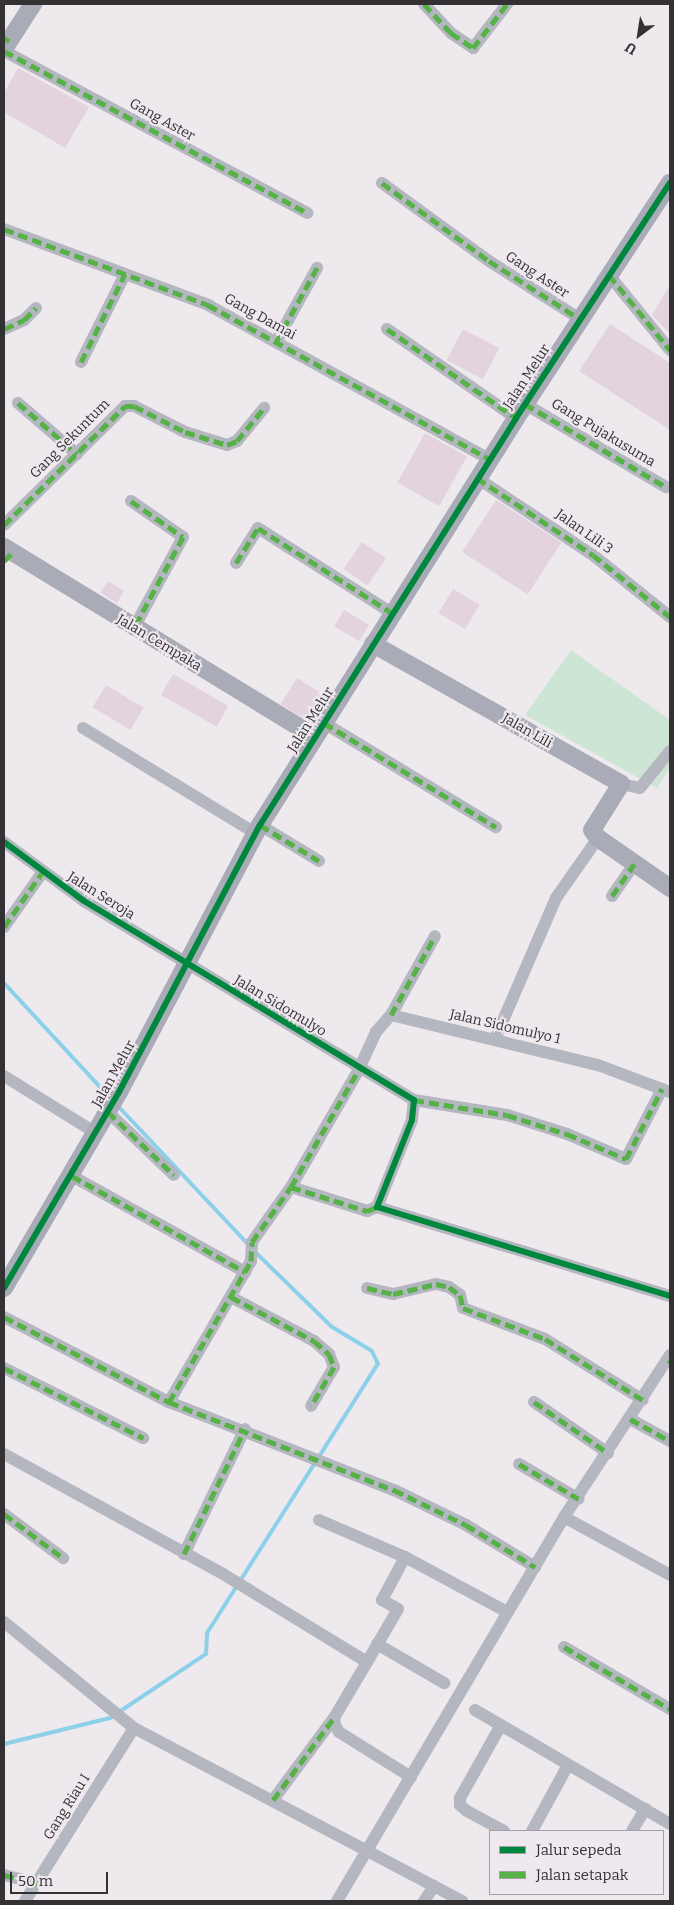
<!DOCTYPE html>
<html>
<head>
<meta charset="utf-8">
<style>
	body { margin:0 }
	#map { position:relative; width:674px; height:1905px; overflow:hidden; background:#eee9ed; font-family:Bitter,serif }
	div>[style] { position:absolute }
	[style*='--x'] { left:calc(var(--x)*1px); top:calc(var(--y)*1px); width:calc(var(--w)*1px); rotate:calc(var(--a)*1deg) }
	.green>* { inset:0; background:#cde5d4 }
	.stream>* { height:4px; margin:-2px; padding:0 2px; transform-origin:2px; border-radius:2px; background:#8dd0ea }
	.building>* { inset:0; background:#e3d3de; transform-origin:0 0 }
	.street>* { height:12px; margin:-6px; padding:0 6px; transform-origin:6px; border-radius:6px; background:#b4b6c0 }
	.secondary>* { height:18px; margin:-9px; padding:0 9px; transform-origin:9px; border-radius:9px; background:#a9acb7 }
	.quiet>* { height:5px; margin-top:-2.5px; transform-origin:0; background:repeating-linear-gradient(90deg,#56b246 0 10px,transparent 0 15px) }
	.cycleway>* { height:6px; margin:-3px; padding:0 3px; transform-origin:3px; border-radius:3px; background:#00873e }
	span { translate:-50% -50%; white-space:nowrap; text-align:center; line-height:1.15; -webkit-text-stroke:4px #efe8ee; paint-order:stroke }
	.street-label { font-size:14px; color:#343134 }
	.frame { position:absolute; inset:0; border:5px solid #343134; pointer-events:none }
	.legend { position:absolute; left:489px; top:1830px; width:175px; height:65px; box-sizing:border-box; background:#efe8ee; border:1px solid #a49fa4; margin:0; padding:6px 9px; list-style:none; font-size:15px; color:#343134 }
	.legend li { display:flex; align-items:center; gap:10px; height:25px }
	.legend b { width:25px; border:1px solid #a49fa4 }
	.north { position:absolute; left:614px; top:10px; width:50px; height:50px; -webkit-text-stroke:4px #efe8ee; paint-order:stroke; rotate:211deg; font-size:14px; font-weight:700; line-height:20px; text-align:center; color:#343134 }
	.north::after { content:''; display:block; margin:auto; width:18px; height:22px; background:#343134; clip-path:polygon(50% 0,100% 100%,50% 72%,0 100%) }
	.scale { position:absolute; left:10px; top:1872px; width:98px; height:22px; box-sizing:border-box; border:2px solid #343134; border-top:0; padding-left:6px; font-size:15px; line-height:18px; white-space:nowrap; color:#343134; -webkit-text-stroke:4px #efe8ee; paint-order:stroke }
</style>
</head>
<body>
<div id="map">
	<div class="green">
		<i style="clip-path:polygon(571px 650px,670px 720px,670px 768px,657px 788px,525px 715px)"></i>
	</div>
	<div class="stream">
		<i style="--x:4;--y:983;--w:158;--a:47.3"></i>
		<i style="--x:117;--y:1105;--w:191;--a:46.7"></i>
		<i style="--x:4;--y:1744;--w:109;--a:-13.8"></i>
		<i style="--x:110;--y:1718;--w:115;--a:-33.7"></i>
		<i style="--x:206;--y:1654;--w:21;--a:-87"></i>
		<i style="--x:207;--y:1633;--w:319;--a:-57.6"></i>
		<i style="--x:378;--y:1364;--w:14;--a:-115"></i>
		<i style="--x:372;--y:1351;--w:47;--a:-149"></i>
		<i style="--x:332;--y:1327;--w:109;--a:-135.7"></i>
	</div>
	<div class="building">
		<i style="clip-path:polygon(18px 68px,89px 107px,65px 148px,4px 112px,4px 93px)"></i>
		<i style="clip-path:polygon(670px 285px,670px 334px,652px 315px)"></i>
		<i style="clip-path:polygon(610px 324px,670px 363px,670px 430px,579px 371px)"></i>
		<i style="left:463px;top:329px;width:41px;height:35px;rotate:28deg"></i>
		<i style="left:425px;top:433px;width:48px;height:57px;rotate:29deg"></i>
		<i style="left:496px;top:500px;width:78px;height:62px;rotate:33deg"></i>
		<i style="left:362px;top:542px;width:29px;height:33px;rotate:34deg"></i>
		<i style="left:108px;top:581px;width:19px;height:14px;rotate:32deg"></i>
		<i style="left:453px;top:589px;width:31px;height:28px;rotate:31deg"></i>
		<i style="left:344px;top:610px;width:29px;height:19px;rotate:31deg"></i>
		<i style="left:173px;top:674px;width:64px;height:24px;rotate:30deg"></i>
		<i style="left:297px;top:678px;width:34px;height:31px;rotate:32deg"></i>
		<i style="left:106px;top:685px;width:44px;height:26px;rotate:31deg"></i>
	</div>
	<div class="street">
		<i style="--x:424;--y:4;--w:40;--a:47"></i>
		<i style="--x:451;--y:33;--w:27;--a:34"></i>
		<i style="--x:473;--y:48;--w:56;--a:-52.3"></i>
		<i style="--x:4;--y:51;--w:344;--a:28.1"></i>
		<i style="--x:382;--y:183;--w:132;--a:36.1"></i>
		<i style="--x:489;--y:261;--w:108;--a:32.5"></i>
		<i style="--x:4;--y:229;--w:218;--a:20.4"></i>
		<i style="--x:208;--y:305;--w:320;--a:28.7"></i>
		<i style="--x:609;--y:275;--w:97;--a:50.9"></i>
		<i style="--x:4;--y:329;--w:22;--a:-24"></i>
		<i style="--x:24;--y:320;--w:17;--a:-45"></i>
		<i style="--x:387;--y:329;--w:157;--a:34.6"></i>
		<i style="--x:276;--y:342;--w:85;--a:-61"></i>
		<i style="--x:81;--y:362;--w:98;--a:-63.4"></i>
		<i style="--x:18;--y:403;--w:78;--a:40.8"></i>
		<i style="--x:525;--y:404;--w:164;--a:30.5"></i>
		<i style="--x:477;--y:478;--w:139;--a:33.6"></i>
		<i style="--x:593;--y:555;--w:99;--a:38.8"></i>
		<i style="--x:131;--y:501;--w:63;--a:34.7"></i>
		<i style="--x:183;--y:537;--w:103;--a:118.3"></i>
		<i style="--x:4;--y:525;--w:170;--a:-44.5"></i>
		<i style="--x:125;--y:406;--w:9;--a:0"></i>
		<i style="--x:134;--y:406;--w:57;--a:27"></i>
		<i style="--x:185;--y:432;--w:44;--a:17.2"></i>
		<i style="--x:227;--y:445;--w:11;--a:-22"></i>
		<i style="--x:237;--y:441;--w:43;--a:-50.7"></i>
		<i style="--x:236;--y:563;--w:41;--a:-57.8"></i>
		<i style="--x:258;--y:528;--w:159;--a:32.4"></i>
		<i style="--x:324;--y:723;--w:201;--a:31.2"></i>
		<i style="--x:83;--y:728;--w:202;--a:31.4"></i>
		<i style="--x:621;--y:784;--w:19;--a:12"></i>
		<i style="--x:640;--y:788;--w:48;--a:-51"></i>
		<i style="--x:260;--y:825;--w:69;--a:31.4"></i>
		<i style="--x:4;--y:842;--w:99;--a:36.4"></i>
		<i style="--x:84;--y:901;--w:385;--a:31.1"></i>
		<i style="--x:414;--y:1100;--w:20;--a:96"></i>
		<i style="--x:412;--y:1120;--w:94;--a:111.9"></i>
		<i style="--x:377;--y:1207;--w:306;--a:16.9"></i>
		<i style="--x:612;--y:896;--w:39;--a:-55"></i>
		<i style="--x:4;--y:927;--w:66;--a:-54.9"></i>
		<i style="--x:391;--y:1015;--w:90;--a:-60.9"></i>
		<i style="--x:495;--y:1039;--w:154;--a:-66.6"></i>
		<i style="--x:556;--y:898;--w:73;--a:-55"></i>
		<i style="--x:4;--y:1076;--w:108;--a:31.8"></i>
		<i style="--x:414;--y:1100;--w:94;--a:9.2"></i>
		<i style="--x:507;--y:1115;--w:63;--a:17.6"></i>
		<i style="--x:567;--y:1134;--w:64;--a:23"></i>
		<i style="--x:626;--y:1159;--w:79;--a:-62.8"></i>
		<i style="--x:108;--y:1112;--w:91;--a:43.7"></i>
		<i style="--x:72;--y:1176;--w:198;--a:29"></i>
		<i style="--x:291;--y:1187;--w:80;--a:17.5"></i>
		<i style="--x:367;--y:1211;--w:11;--a:-22"></i>
		<i style="--x:367;--y:1288;--w:27;--a:13"></i>
		<i style="--x:393;--y:1294;--w:44;--a:-13.1"></i>
		<i style="--x:436;--y:1284;--w:13;--a:13"></i>
		<i style="--x:449;--y:1287;--w:14;--a:36"></i>
		<i style="--x:460;--y:1295;--w:13;--a:77"></i>
		<i style="--x:463;--y:1308;--w:88;--a:20.7"></i>
		<i style="--x:545;--y:1339;--w:115;--a:31.9"></i>
		<i style="--x:231;--y:1297;--w:94;--a:27.9"></i>
		<i style="--x:314;--y:1341;--w:20;--a:41"></i>
		<i style="--x:329;--y:1354;--w:14;--a:69"></i>
		<i style="--x:334;--y:1367;--w:45;--a:120.5"></i>
		<i style="--x:4;--y:1317;--w:186;--a:27.3"></i>
		<i style="--x:169;--y:1402;--w:242;--a:21.4"></i>
		<i style="--x:394;--y:1490;--w:80;--a:25.9"></i>
		<i style="--x:466;--y:1525;--w:81;--a:31.3"></i>
		<i style="--x:4;--y:1368;--w:156;--a:26.7"></i>
		<i style="--x:169;--y:1402;--w:163;--a:-59.8"></i>
		<i style="--x:251;--y:1261;--w:19;--a:-87"></i>
		<i style="--x:252;--y:1242;--w:67;--a:-54.7"></i>
		<i style="--x:291;--y:1187;--w:136;--a:-60"></i>
		<i style="--x:359;--y:1069;--w:41;--a:-65.3"></i>
		<i style="--x:376;--y:1032;--w:23;--a:-49"></i>
		<i style="--x:391;--y:1015;--w:213;--a:13.6"></i>
		<i style="--x:598;--y:1065;--w:77;--a:20.6"></i>
		<i style="--x:534;--y:1402;--w:90;--a:34.6"></i>
		<i style="--x:630;--y:1419;--w:46;--a:28.8"></i>
		<i style="--x:4;--y:1454;--w:250;--a:28.7"></i>
		<i style="--x:223;--y:1574;--w:169;--a:31.4"></i>
		<i style="--x:367;--y:1662;--w:65;--a:120.5"></i>
		<i style="--x:334;--y:1718;--w:7;--a:82"></i>
		<i style="--x:335;--y:1725;--w:8;--a:60"></i>
		<i style="--x:339;--y:1732;--w:85;--a:32"></i>
		<i style="--x:519;--y:1464;--w:69;--a:30.3"></i>
		<i style="--x:4;--y:1514;--w:74;--a:36.7"></i>
		<i style="--x:564;--y:1517;--w:121;--a:28.7"></i>
		<i style="--x:319;--y:1520;--w:94;--a:23.3"></i>
		<i style="--x:405;--y:1557;--w:49;--a:118.1"></i>
		<i style="--x:382;--y:1600;--w:18;--a:29"></i>
		<i style="--x:398;--y:1609;--w:61;--a:120.3"></i>
		<i style="--x:184;--y:1554;--w:139;--a:-64"></i>
		<i style="--x:405;--y:1557;--w:116;--a:28.3"></i>
		<i style="--x:4;--y:1622;--w:168;--a:39.2"></i>
		<i style="--x:134;--y:1728;--w:371;--a:27.8"></i>
		<i style="--x:377;--y:1644;--w:78;--a:30.2"></i>
		<i style="--x:564;--y:1647;--w:123;--a:30.3"></i>
		<i style="--x:475;--y:1710;--w:226;--a:30.3"></i>
		<i style="--x:501;--y:1725;--w:84;--a:119.3"></i>
		<i style="--x:460;--y:1798;--w:7;--a:90"></i>
		<i style="--x:460;--y:1805;--w:9;--a:41"></i>
		<i style="--x:467;--y:1811;--w:42;--a:28.4"></i>
		<i style="--x:273;--y:1800;--w:102;--a:-53.4"></i>
		<i style="--x:532;--y:1831;--w:75;--a:-61.4"></i>
		<i style="--x:632;--y:1831;--w:26;--a:-59"></i>
		<i style="--x:4;--y:1875;--w:34;--a:14"></i>
		<i style="--x:25;--y:1901;--w:204;--a:-57.8"></i>
		<i style="--x:337;--y:1901;--w:446;--a:-59.4"></i>
		<i style="--x:564;--y:1517;--w:194;--a:-56.8"></i>
		<i style="--x:424;--y:1901;--w:18;--a:-56"></i>
	</div>
	<div class="secondary">
		<i style="--x:4;--y:49;--w:54;--a:-57.2"></i>
		<i style="--x:4;--y:547;--w:364;--a:31.4"></i>
		<i style="--x:373;--y:644;--w:285;--a:29.4"></i>
		<i style="--x:621;--y:784;--w:54;--a:122.2"></i>
		<i style="--x:592;--y:830;--w:10;--a:53"></i>
		<i style="--x:598;--y:838;--w:88;--a:34.8"></i>
		<i style="--x:4;--y:1288;--w:227;--a:-59.6"></i>
		<i style="--x:119;--y:1092;--w:302;--a:-62.2"></i>
		<i style="--x:260;--y:825;--w:481;--a:-57.8"></i>
		<i style="--x:516;--y:418;--w:281;--a:-56.8"></i>
	</div>
	<div class="quiet">
		<i style="--x:424;--y:4;--w:40;--a:47"></i>
		<i style="--x:451;--y:33;--w:27;--a:34"></i>
		<i style="--x:473;--y:48;--w:56;--a:-52.3"></i>
		<i style="--x:4;--y:38;--w:6;--a:31"></i>
		<i style="--x:4;--y:51;--w:344;--a:28.1"></i>
		<i style="--x:382;--y:183;--w:132;--a:36.1"></i>
		<i style="--x:489;--y:261;--w:108;--a:32.5"></i>
		<i style="--x:4;--y:229;--w:218;--a:20.4"></i>
		<i style="--x:208;--y:305;--w:320;--a:28.7"></i>
		<i style="--x:609;--y:275;--w:97;--a:50.9"></i>
		<i style="--x:4;--y:329;--w:22;--a:-24"></i>
		<i style="--x:24;--y:320;--w:17;--a:-45"></i>
		<i style="--x:387;--y:329;--w:157;--a:34.6"></i>
		<i style="--x:276;--y:342;--w:85;--a:-61"></i>
		<i style="--x:81;--y:362;--w:98;--a:-63.4"></i>
		<i style="--x:18;--y:403;--w:78;--a:40.8"></i>
		<i style="--x:525;--y:404;--w:164;--a:30.5"></i>
		<i style="--x:477;--y:478;--w:139;--a:33.6"></i>
		<i style="--x:593;--y:555;--w:99;--a:38.8"></i>
		<i style="--x:131;--y:501;--w:63;--a:34.7"></i>
		<i style="--x:183;--y:537;--w:103;--a:118.3"></i>
		<i style="--x:4;--y:525;--w:170;--a:-44.5"></i>
		<i style="--x:125;--y:406;--w:9;--a:0"></i>
		<i style="--x:134;--y:406;--w:57;--a:27"></i>
		<i style="--x:185;--y:432;--w:44;--a:17.2"></i>
		<i style="--x:227;--y:445;--w:11;--a:-22"></i>
		<i style="--x:237;--y:441;--w:43;--a:-50.7"></i>
		<i style="--x:4;--y:561;--w:11;--a:-45"></i>
		<i style="--x:236;--y:563;--w:41;--a:-57.8"></i>
		<i style="--x:258;--y:528;--w:159;--a:32.4"></i>
		<i style="--x:324;--y:723;--w:201;--a:31.2"></i>
		<i style="--x:260;--y:825;--w:69;--a:31.4"></i>
		<i style="--x:612;--y:896;--w:39;--a:-55"></i>
		<i style="--x:4;--y:927;--w:66;--a:-54.9"></i>
		<i style="--x:391;--y:1015;--w:90;--a:-60.9"></i>
		<i style="--x:414;--y:1100;--w:94;--a:9.2"></i>
		<i style="--x:507;--y:1115;--w:63;--a:17.6"></i>
		<i style="--x:567;--y:1134;--w:64;--a:23"></i>
		<i style="--x:626;--y:1159;--w:79;--a:-62.8"></i>
		<i style="--x:108;--y:1112;--w:91;--a:43.7"></i>
		<i style="--x:72;--y:1176;--w:198;--a:29"></i>
		<i style="--x:291;--y:1187;--w:80;--a:17.5"></i>
		<i style="--x:367;--y:1211;--w:11;--a:-22"></i>
		<i style="--x:367;--y:1288;--w:27;--a:13"></i>
		<i style="--x:393;--y:1294;--w:44;--a:-13.1"></i>
		<i style="--x:436;--y:1284;--w:13;--a:13"></i>
		<i style="--x:449;--y:1287;--w:14;--a:36"></i>
		<i style="--x:460;--y:1295;--w:13;--a:77"></i>
		<i style="--x:463;--y:1308;--w:88;--a:20.7"></i>
		<i style="--x:545;--y:1339;--w:115;--a:31.9"></i>
		<i style="--x:231;--y:1297;--w:94;--a:27.9"></i>
		<i style="--x:314;--y:1341;--w:20;--a:41"></i>
		<i style="--x:329;--y:1354;--w:14;--a:69"></i>
		<i style="--x:334;--y:1367;--w:45;--a:120.5"></i>
		<i style="--x:4;--y:1317;--w:186;--a:27.3"></i>
		<i style="--x:169;--y:1402;--w:242;--a:21.4"></i>
		<i style="--x:394;--y:1490;--w:80;--a:25.9"></i>
		<i style="--x:466;--y:1525;--w:81;--a:31.3"></i>
		<i style="--x:668;--y:1360;--w:2;--a:27"></i>
		<i style="--x:4;--y:1368;--w:156;--a:26.7"></i>
		<i style="--x:169;--y:1402;--w:163;--a:-59.8"></i>
		<i style="--x:251;--y:1261;--w:19;--a:-87"></i>
		<i style="--x:252;--y:1242;--w:67;--a:-54.7"></i>
		<i style="--x:291;--y:1187;--w:136;--a:-60"></i>
		<i style="--x:534;--y:1402;--w:90;--a:34.6"></i>
		<i style="--x:630;--y:1419;--w:46;--a:28.8"></i>
		<i style="--x:519;--y:1464;--w:69;--a:30.3"></i>
		<i style="--x:4;--y:1514;--w:74;--a:36.7"></i>
		<i style="--x:184;--y:1554;--w:139;--a:-64"></i>
		<i style="--x:564;--y:1647;--w:123;--a:30.3"></i>
		<i style="--x:273;--y:1800;--w:102;--a:-53.4"></i>
		<i style="--x:4;--y:1875;--w:34;--a:14"></i>
	</div>
	<div class="cycleway">
		<i style="--x:4;--y:842;--w:99;--a:36.4"></i>
		<i style="--x:84;--y:901;--w:385;--a:31.1"></i>
		<i style="--x:414;--y:1100;--w:20;--a:96"></i>
		<i style="--x:412;--y:1120;--w:94;--a:111.9"></i>
		<i style="--x:377;--y:1207;--w:306;--a:16.9"></i>
		<i style="--x:4;--y:1288;--w:227;--a:-59.6"></i>
		<i style="--x:119;--y:1092;--w:302;--a:-62.2"></i>
		<i style="--x:260;--y:825;--w:481;--a:-57.8"></i>
		<i style="--x:516;--y:418;--w:281;--a:-56.8"></i>
	</div>
	<div class="street-label">
		<span style="left:162px;top:120px;rotate:29deg">Gang Aster</span>
		<span style="left:537px;top:275px;rotate:33deg">Gang Aster</span>
		<span style="left:260px;top:317px;rotate:29deg">Gang Damai</span>
		<span style="left:527px;top:377px;rotate:-57deg">Jalan Melur</span>
		<span style="left:603px;top:433px;rotate:31deg">Gang Pujakusuma</span>
		<span style="left:70px;top:439px;rotate:-45deg">Gang Sekuntum</span>
		<span style="left:584px;top:532px;rotate:35deg">Jalan Lili 3</span>
		<span style="left:159px;top:643px;rotate:31deg">Jalan Cempaka</span>
		<span style="left:311px;top:720px;rotate:-58deg">Jalan Melur</span>
		<span style="left:527px;top:731px;rotate:30deg">Jalan Lili</span>
		<span style="left:101px;top:896px;rotate:32deg">Jalan Seroja</span>
		<span style="left:280px;top:1006px;rotate:31deg">Jalan Sidomulyo</span>
		<span style="left:505px;top:1027px;rotate:13deg">Jalan Sidomulyo 1</span>
		<span style="left:114px;top:1074px;rotate:-61deg">Jalan Melur</span>
		<span style="left:67px;top:1807px;rotate:-58deg">Gang Riau I</span>
	</div>
	<div class="frame"></div>
	<ul class="legend">
	<li><b style="height:6px;background:#00873e"></b>Jalur sepeda</li>
	<li><b style="height:6px;background:#56b246"></b>Jalan setapak</li>
	</ul>
	<div class="north">U</div>
	<div class="scale">50 m</div>
</div>
</body>
</html>
